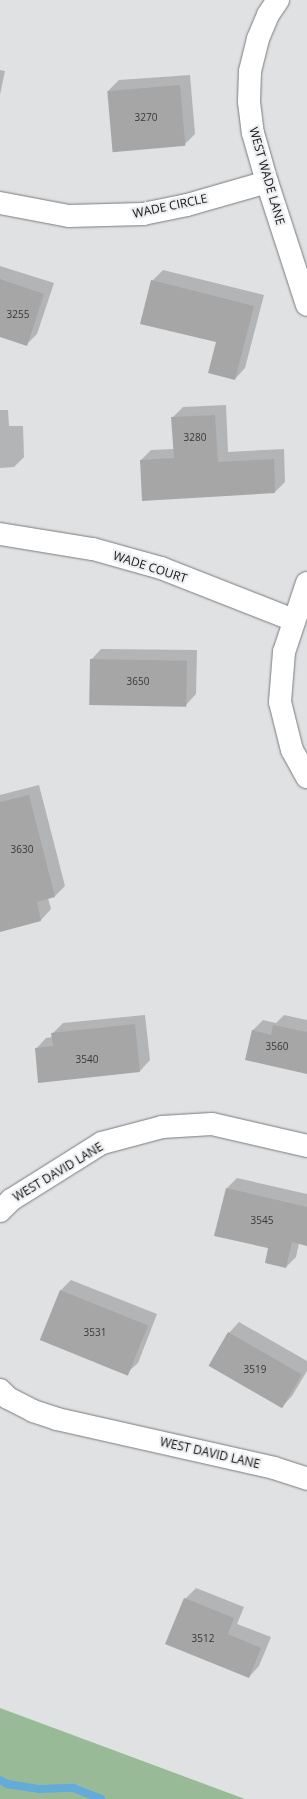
<!DOCTYPE html>
<html>
<head>
<meta charset="utf-8">
<style>
	body { margin:0 }
	#map { position:relative; width:307px; height:1799px; overflow:hidden; background:#e0e1e3; font-family:"Open Sans",sans-serif }
	div>[style] { position:absolute }
	[style*='--x'] { left:calc(var(--x)*1px); top:calc(var(--y)*1px); width:calc(var(--w)*1px); rotate:calc(var(--a)*1deg) }
	.green>* { inset:0; background:#99ba96 }
	.shadow>* { inset:0; background:#0003 }
	.stream>* { height:8px; margin:-4px; padding:0 4px; transform-origin:4px; border-radius:4px; background:#63abda }
	.building>* { inset:0; background:#a7a6a7; transform-origin:0 0 }
	.roads { filter:drop-shadow(0 0 1px #7b7b7d) drop-shadow(0 0 1px #7b7b7d) }
	.street>* { height:22px; margin:-11px; padding:0 11px; transform-origin:11px; border-radius:11px; background:#fff }
	span { translate:-50% -50%; white-space:nowrap; text-align:center; line-height:1.15; -webkit-text-stroke:4px #edeef0; paint-order:stroke }
	.number-label { font-size:10px; color:#373738 }
	.number-label span { -webkit-text-stroke-width:0 }
	.street-label { font-size:12px; color:#121213 }
</style>
</head>
<body>
<div id="map">
	<div class="green">
		<i style="clip-path:polygon(0 1708px,245px 1799px,0 1799px)"></i>
	</div>
	<div class="shadow">
		<i style="clip-path:polygon(0 70px,5px 71px,0 95px)"></i>
		<i style="clip-path:polygon(190px 75px,195px 134px,184px 145px,108px 91px,119px 80px)"></i>
		<i style="clip-path:polygon(0 266px,54px 283px,37px 334px,26px 345px,0 336px)"></i>
		<i style="clip-path:polygon(163px 270px,264px 295px,245px 368px,235px 379px,217px 342px,152px 281px)"></i>
		<i style="clip-path:polygon(226px 405px,228px 452px,284px 449px,285px 482px,275px 492px,141px 460px,151px 450px,174px 449px,172px 418px,183px 407px)"></i>
		<i style="clip-path:polygon(0 410px,8px 410px,9px 426px,23px 426px,24px 457px,14px 467px,0 468px)"></i>
		<i style="clip-path:polygon(101px 649px,197px 650px,196px 694px,186px 705px,91px 660px)"></i>
		<i style="clip-path:polygon(39px 785px,65px 886px,55px 896px,48px 898px,51px 909px,41px 920px,0 930px,0 795px)"></i>
		<i style="clip-path:polygon(145px 1015px,150px 1060px,140px 1071px,36px 1049px,46px 1038px,53px 1037px,52px 1034px,63px 1023px)"></i>
		<i style="clip-path:polygon(284px 1015px,307px 1020px,307px 1073px,252px 1031px,263px 1020px,276px 1023px)"></i>
		<i style="clip-path:polygon(237px 1178px,307px 1194px,307px 1245px,299px 1243px,296px 1257px,286px 1267px,269px 1248px,216px 1235px,227px 1188px)"></i>
		<i style="clip-path:polygon(71px 1280px,157px 1314px,138px 1363px,127px 1373px,52px 1312px,61px 1290px)"></i>
		<i style="clip-path:polygon(239px 1322px,307px 1361px,307px 1371px,292px 1396px,282px 1407px,229px 1333px)"></i>
		<i style="clip-path:polygon(196px 1588px,244px 1607px,237px 1624px,271px 1637px,259px 1666px,249px 1677px,185px 1599px)"></i>
	</div>
	<div class="stream">
		<i style="--x:0;--y:1780;--w:8;--a:30"></i>
		<i style="--x:7;--y:1784;--w:33;--a:9"></i>
		<i style="--x:40;--y:1789;--w:33;--a:-2"></i>
		<i style="--x:73;--y:1788;--w:30;--a:21"></i>
	</div>
	<div class="building">
		<i style="left:180px;top:85px;width:61px;height:73px;rotate:85deg"></i>
		<i style="clip-path:polygon(0 279px,44px 294px,27px 346px,0 337px)"></i>
		<i style="clip-path:polygon(151px 280px,254px 306px,235px 380px,208px 373px,216px 342px,140px 324px)"></i>
		<i style="clip-path:polygon(215px 415px,218px 462px,274px 459px,275px 493px,142px 501px,140px 460px,174px 458px,171px 417px)"></i>
		<i style="left:90px;top:659px;width:97px;height:46px;rotate:1deg"></i>
		<i style="clip-path:polygon(29px 795px,55px 897px,37px 902px,41px 921px,0 932px,0 802px)"></i>
		<i style="clip-path:polygon(135px 1024px,140px 1072px,38px 1083px,35px 1048px,53px 1046px,51px 1033px)"></i>
		<i style="clip-path:polygon(273px 1025px,307px 1032px,307px 1074px,245px 1060px,252px 1030px,271px 1035px)"></i>
		<i style="clip-path:polygon(226px 1188px,307px 1207px,307px 1246px,292px 1242px,286px 1268px,265px 1263px,268px 1248px,214px 1236px)"></i>
		<i style="left:60px;top:1290px;width:95px;height:54px;rotate:22deg"></i>
		<i style="left:228px;top:1332px;width:85px;height:39px;rotate:30deg"></i>
		<i style="clip-path:polygon(184px 1598px,234px 1618px,228px 1634px,261px 1648px,249px 1678px,165px 1644px)"></i>
	</div>
	<div class="roads">
		<div class="street">
			<i style="--x:278;--y:0;--w:18;--a:124"></i>
			<i style="--x:268;--y:15;--w:26;--a:113"></i>
			<i style="--x:258;--y:39;--w:34;--a:104"></i>
			<i style="--x:250;--y:72;--w:30;--a:92"></i>
			<i style="--x:249;--y:102;--w:31;--a:83"></i>
			<i style="--x:253;--y:133;--w:51;--a:74.1"></i>
			<i style="--x:267;--y:182;--w:129;--a:72"></i>
			<i style="--x:0;--y:203;--w:70;--a:10.7"></i>
			<i style="--x:69;--y:216;--w:74;--a:-1.5"></i>
			<i style="--x:143;--y:214;--w:45;--a:-11.6"></i>
			<i style="--x:187;--y:205;--w:83;--a:-16"></i>
			<i style="--x:0;--y:534;--w:94;--a:9.2"></i>
			<i style="--x:93;--y:549;--w:71;--a:15.6"></i>
			<i style="--x:161;--y:568;--w:143;--a:21.4"></i>
			<i style="--x:307;--y:583;--w:73;--a:108.4"></i>
			<i style="--x:284;--y:652;--w:50;--a:94.6"></i>
			<i style="--x:280;--y:702;--w:49;--a:76"></i>
			<i style="--x:292;--y:750;--w:31;--a:61"></i>
			<i style="--x:0;--y:1211;--w:16;--a:-45"></i>
			<i style="--x:11;--y:1200;--w:107;--a:-32.1"></i>
			<i style="--x:102;--y:1143;--w:62;--a:-14.9"></i>
			<i style="--x:162;--y:1127;--w:50;--a:-3.4"></i>
			<i style="--x:212;--y:1124;--w:98;--a:13"></i>
			<i style="--x:0;--y:1390;--w:11;--a:45"></i>
			<i style="--x:8;--y:1398;--w:28;--a:27"></i>
			<i style="--x:33;--y:1411;--w:25;--a:18"></i>
			<i style="--x:57;--y:1419;--w:222;--a:12.7"></i>
			<i style="--x:274;--y:1468;--w:35;--a:18"></i>
		</div>
	</div>
	<div class="number-label">
		<span style="left:146px;top:118px">3270</span>
		<span style="left:18px;top:315px">3255</span>
		<span style="left:195px;top:438px">3280</span>
		<span style="left:138px;top:682px">3650</span>
		<span style="left:22px;top:850px">3630</span>
		<span style="left:277px;top:1047px">3560</span>
		<span style="left:87px;top:1060px">3540</span>
		<span style="left:262px;top:1221px">3545</span>
		<span style="left:95px;top:1333px">3531</span>
		<span style="left:255px;top:1370px">3519</span>
		<span style="left:203px;top:1639px">3512</span>
	</div>
	<div class="street-label">
		<span style="left:267px;top:176px;rotate:74deg">WEST WADE LANE</span>
		<span style="left:170px;top:206px;rotate:-12deg">WADE CIRCLE</span>
		<span style="left:150px;top:567px;rotate:18deg">WADE COURT</span>
		<span style="left:58px;top:1172px;rotate:-31deg">WEST DAVID LANE</span>
		<span style="left:210px;top:1453px;rotate:13deg">WEST DAVID LANE</span>
	</div>
</div>
</body>
</html>
